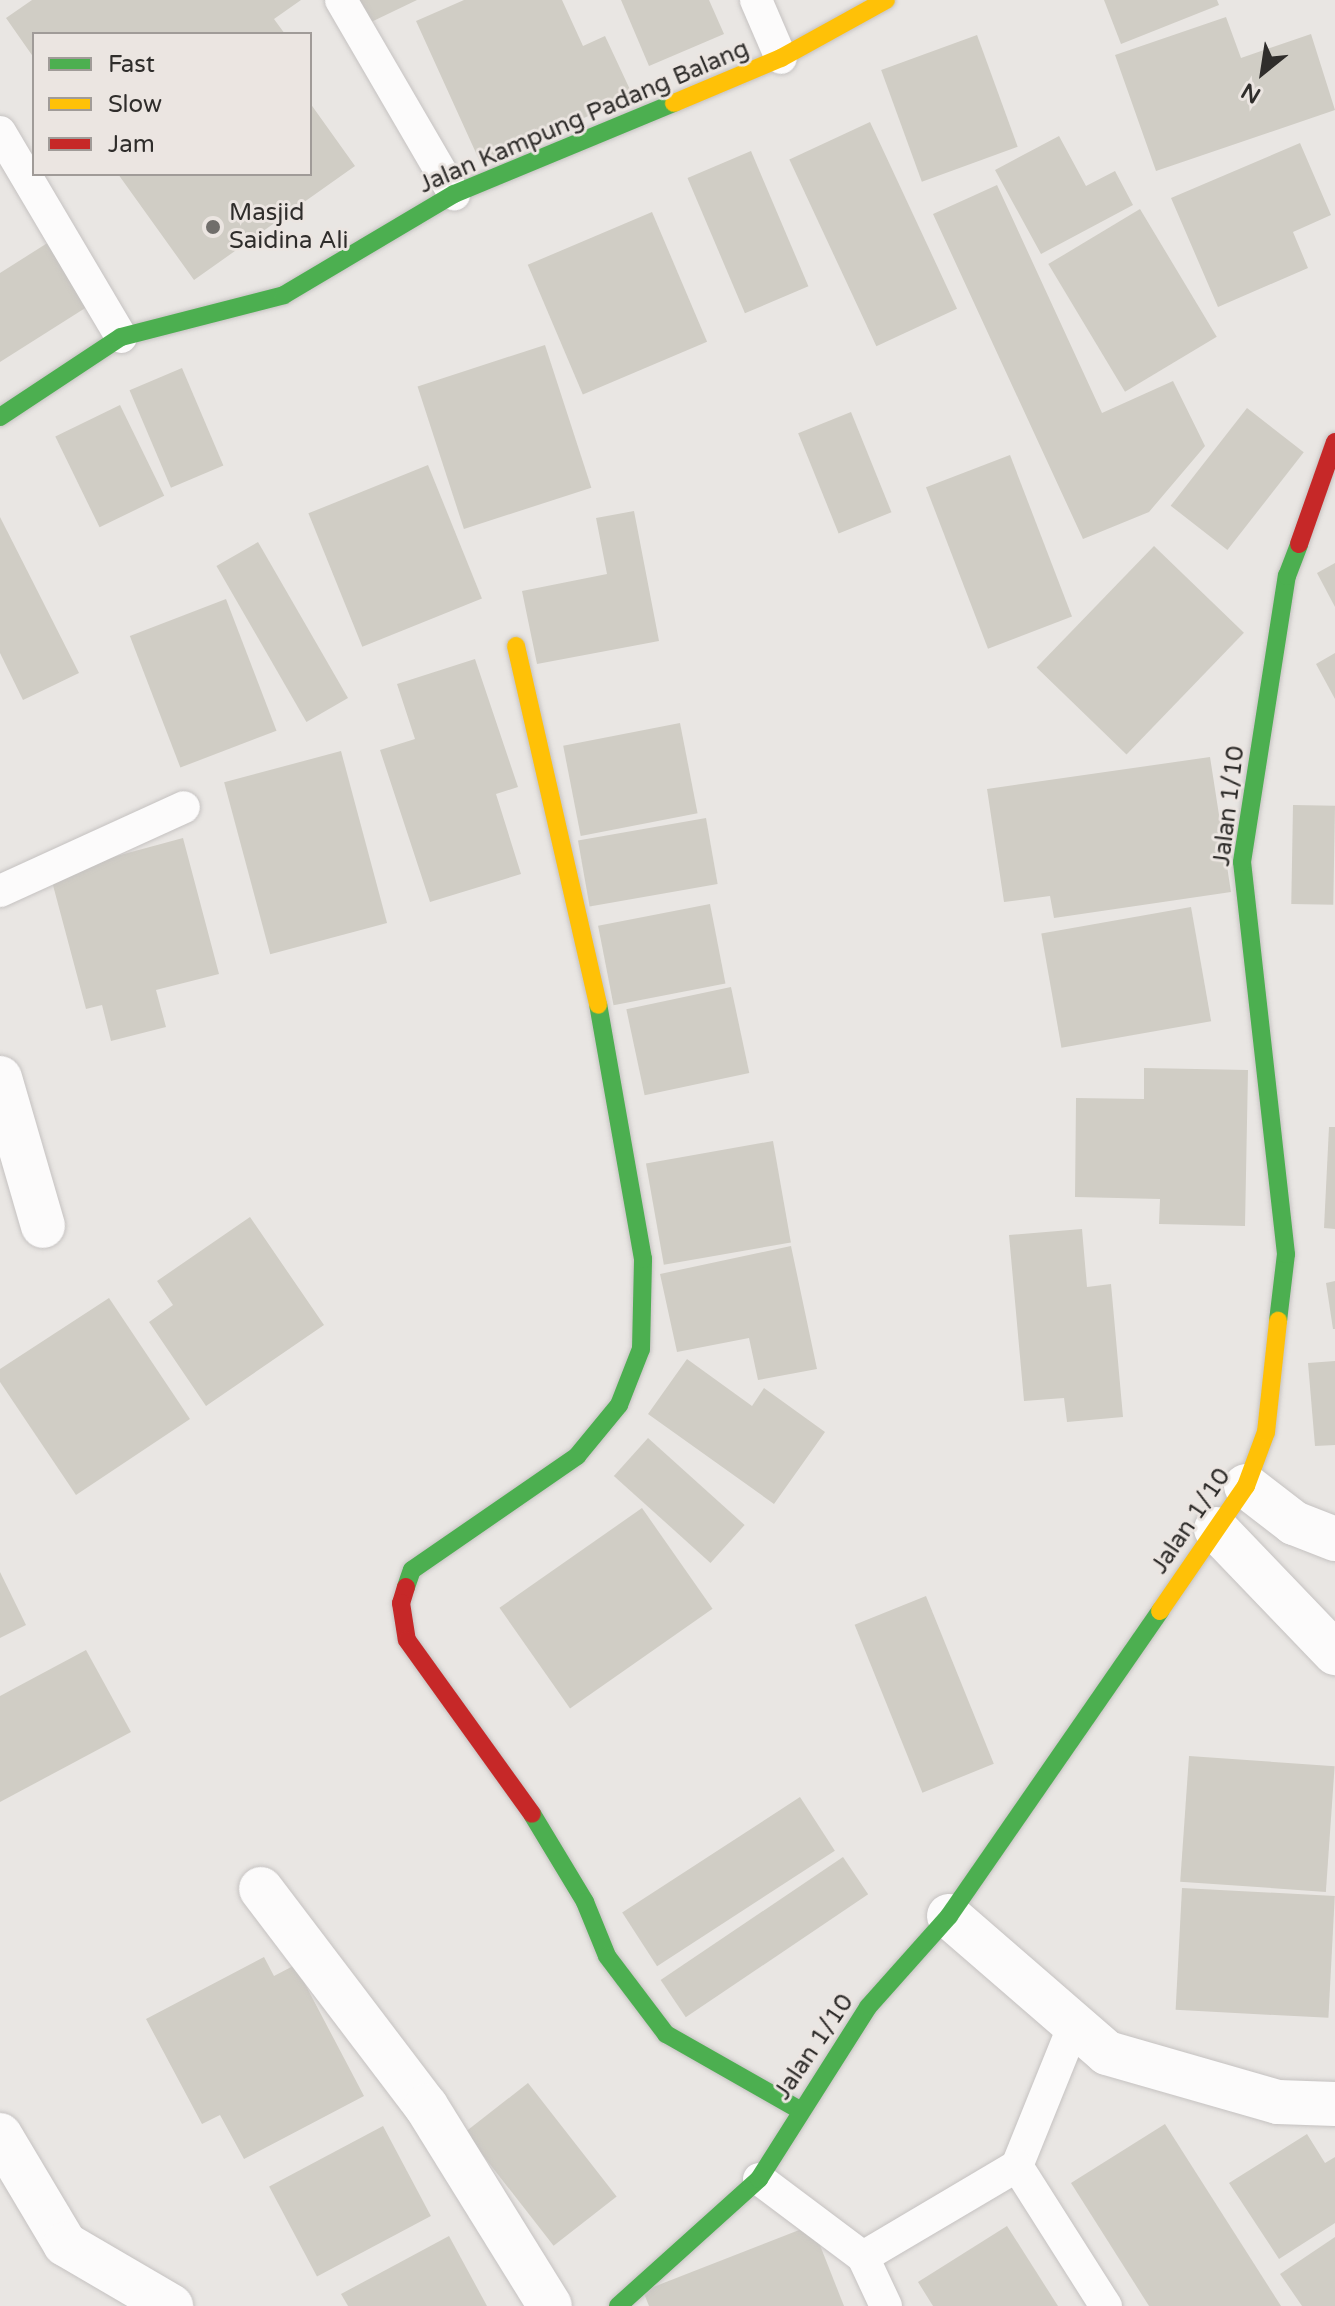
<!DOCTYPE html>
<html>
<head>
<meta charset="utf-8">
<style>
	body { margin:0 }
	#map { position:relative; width:1335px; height:2306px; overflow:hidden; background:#e9e6e3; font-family:"Varela Round",sans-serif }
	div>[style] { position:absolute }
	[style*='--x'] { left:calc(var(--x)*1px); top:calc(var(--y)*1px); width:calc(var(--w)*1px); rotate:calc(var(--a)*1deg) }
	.building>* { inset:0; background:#d0cdc5; transform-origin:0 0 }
	.roads { filter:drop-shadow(0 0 2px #c5c2c1) drop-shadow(0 0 2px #c5c2c1) }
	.lane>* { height:32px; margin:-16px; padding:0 16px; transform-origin:16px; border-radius:16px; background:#fcfbfb }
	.street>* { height:44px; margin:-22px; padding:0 22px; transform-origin:22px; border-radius:22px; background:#fcfbfb }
	.fast>* { height:18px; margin:-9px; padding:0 9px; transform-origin:9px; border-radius:9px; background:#4caf50 }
	.slow>* { height:18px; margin:-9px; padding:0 9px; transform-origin:9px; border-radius:9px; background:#ffc107 }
	.jam>* { height:18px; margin:-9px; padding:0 9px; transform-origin:9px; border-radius:9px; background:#c62828 }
	.dots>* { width:22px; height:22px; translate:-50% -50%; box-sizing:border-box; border:4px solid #ebe5e1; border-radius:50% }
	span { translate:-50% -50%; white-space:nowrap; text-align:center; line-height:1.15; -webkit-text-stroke:6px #ebe5e1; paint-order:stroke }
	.street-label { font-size:24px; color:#2f2d2b }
	.poi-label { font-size:24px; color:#2f2d2b }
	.left { translate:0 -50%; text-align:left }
	.legend { position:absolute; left:32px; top:32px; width:280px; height:144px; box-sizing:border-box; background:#ebe5e1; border:2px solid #a09b98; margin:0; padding:10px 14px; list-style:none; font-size:24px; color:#2f2d2b }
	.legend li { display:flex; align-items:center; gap:16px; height:40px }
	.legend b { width:40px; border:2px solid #a09b98 }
	.north { position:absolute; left:1223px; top:32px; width:80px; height:80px; -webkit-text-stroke:6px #ebe5e1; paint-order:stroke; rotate:210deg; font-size:22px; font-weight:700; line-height:32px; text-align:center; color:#2f2d2b }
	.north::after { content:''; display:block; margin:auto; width:28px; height:36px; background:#2f2d2b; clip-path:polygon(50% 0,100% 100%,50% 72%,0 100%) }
</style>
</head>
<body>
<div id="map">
	<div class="building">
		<i style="clip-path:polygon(32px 0,301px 0,274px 19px,285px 34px,34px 34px,34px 58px,6px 18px)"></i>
		<i style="clip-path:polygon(355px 0,417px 0,367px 24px)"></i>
		<i style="clip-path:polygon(464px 0,562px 0,583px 46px,605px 36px,633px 96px,481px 164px,416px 21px)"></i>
		<i style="clip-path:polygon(621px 0,709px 0,724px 34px,649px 66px)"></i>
		<i style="clip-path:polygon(1104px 0,1217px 0,1219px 5px,1121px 44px)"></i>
		<i style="clip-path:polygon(1226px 17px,1241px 58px,1311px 34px,1335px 110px,1156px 171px,1115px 55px)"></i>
		<i style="left:977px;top:35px;width:119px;height:102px;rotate:70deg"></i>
		<i style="clip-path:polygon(310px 103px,355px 166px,194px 280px,118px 174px,310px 174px)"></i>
		<i style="left:870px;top:122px;width:206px;height:89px;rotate:65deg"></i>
		<i style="clip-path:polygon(1059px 136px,1086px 186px,1115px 171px,1133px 205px,1041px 254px,995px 170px)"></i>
		<i style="clip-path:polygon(1300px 143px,1331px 215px,1293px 232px,1308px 268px,1218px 307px,1171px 198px)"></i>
		<i style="left:751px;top:151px;width:147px;height:69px;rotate:67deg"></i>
		<i style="clip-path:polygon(997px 185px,1102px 413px,1173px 381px,1205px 446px,1149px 512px,1083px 539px,933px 214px)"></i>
		<i style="left:1140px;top:209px;width:149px;height:107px;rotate:59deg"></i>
		<i style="left:652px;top:212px;width:141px;height:135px;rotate:67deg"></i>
		<i style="clip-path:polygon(49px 242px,90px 305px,0 362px,0 273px)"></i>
		<i style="left:545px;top:345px;width:150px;height:134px;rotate:72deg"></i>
		<i style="left:182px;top:368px;width:106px;height:57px;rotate:67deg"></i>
		<i style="left:120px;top:405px;width:101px;height:72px;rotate:64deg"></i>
		<i style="left:1247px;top:408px;width:72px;height:124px;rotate:38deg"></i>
		<i style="left:851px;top:412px;width:108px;height:57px;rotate:68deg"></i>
		<i style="left:1010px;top:455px;width:173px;height:90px;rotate:69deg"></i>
		<i style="left:428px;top:465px;width:144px;height:129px;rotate:68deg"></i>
		<i style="clip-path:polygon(634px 511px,659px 641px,537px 664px,522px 591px,607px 574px,596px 518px)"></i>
		<i style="clip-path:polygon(0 517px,79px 673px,23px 700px,0 653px)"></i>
		<i style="left:258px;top:542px;width:180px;height:48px;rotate:60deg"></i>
		<i style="left:1154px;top:546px;width:125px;height:169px;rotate:44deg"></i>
		<i style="clip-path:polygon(1335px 563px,1335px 607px,1317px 573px)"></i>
		<i style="left:226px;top:599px;width:141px;height:103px;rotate:69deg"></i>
		<i style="clip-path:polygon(1335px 653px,1335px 699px,1316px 664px)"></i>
		<i style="clip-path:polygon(475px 659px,518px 787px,496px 794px,521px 874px,430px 902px,380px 750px,415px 739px,397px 684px)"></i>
		<i style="left:680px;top:723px;width:92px;height:119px;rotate:79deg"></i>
		<i style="left:341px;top:751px;width:178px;height:121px;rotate:75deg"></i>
		<i style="clip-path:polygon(1210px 757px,1231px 892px,1054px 918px,1050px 896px,1004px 902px,987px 789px)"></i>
		<i style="left:1293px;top:805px;width:42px;height:99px;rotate:1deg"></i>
		<i style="left:706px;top:818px;width:67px;height:130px;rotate:80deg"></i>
		<i style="clip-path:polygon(183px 838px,219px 974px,156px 990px,166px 1027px,111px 1041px,102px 1005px,86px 1009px,50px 874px)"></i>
		<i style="left:710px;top:904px;width:81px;height:114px;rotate:79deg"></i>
		<i style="left:1191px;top:907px;width:116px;height:152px;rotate:80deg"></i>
		<i style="left:731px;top:987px;width:88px;height:107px;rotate:78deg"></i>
		<i style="clip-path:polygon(1144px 1068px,1248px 1070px,1245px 1226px,1159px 1224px,1160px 1199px,1075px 1197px,1076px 1098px,1144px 1099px)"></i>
		<i style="clip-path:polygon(1329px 1127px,1335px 1127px,1335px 1229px,1324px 1228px)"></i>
		<i style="left:773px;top:1141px;width:103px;height:129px;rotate:80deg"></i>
		<i style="clip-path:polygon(250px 1217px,324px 1325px,206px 1406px,149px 1322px,173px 1305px,157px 1281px)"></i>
		<i style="clip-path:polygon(1082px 1229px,1087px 1287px,1111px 1284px,1123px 1417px,1067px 1422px,1064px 1398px,1024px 1401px,1009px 1235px)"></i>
		<i style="clip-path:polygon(791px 1246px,817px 1369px,758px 1380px,749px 1338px,677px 1352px,660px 1274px)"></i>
		<i style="clip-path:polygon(1335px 1281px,1335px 1329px,1333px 1329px,1326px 1283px)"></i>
		<i style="clip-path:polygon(109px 1298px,190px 1419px,76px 1495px,0 1382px,0 1369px)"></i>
		<i style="clip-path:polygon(687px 1359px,752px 1406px,764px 1388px,825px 1432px,774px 1504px,648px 1414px)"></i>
		<i style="clip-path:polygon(1335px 1361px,1335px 1445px,1315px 1446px,1308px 1363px)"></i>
		<i style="left:648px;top:1438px;width:130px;height:51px;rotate:42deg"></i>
		<i style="left:642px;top:1508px;width:123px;height:174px;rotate:55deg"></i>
		<i style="clip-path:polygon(0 1572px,26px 1625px,0 1638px)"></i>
		<i style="left:926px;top:1596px;width:181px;height:77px;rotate:68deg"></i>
		<i style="clip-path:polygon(86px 1650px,131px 1732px,0 1802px,0 1696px)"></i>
		<i style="left:1189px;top:1756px;width:146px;height:126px;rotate:4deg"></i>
		<i style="left:800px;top:1797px;width:64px;height:212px;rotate:57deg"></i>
		<i style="left:843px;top:1857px;width:45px;height:220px;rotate:56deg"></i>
		<i style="left:1182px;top:1888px;width:153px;height:122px;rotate:3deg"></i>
		<i style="clip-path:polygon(264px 1957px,274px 1976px,295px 1965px,364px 2096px,244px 2159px,220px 2115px,202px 2124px,146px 2019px)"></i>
		<i style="left:528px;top:2083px;width:144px;height:80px;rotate:52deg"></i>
		<i style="clip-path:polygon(1165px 2124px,1281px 2306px,1149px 2306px,1071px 2183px)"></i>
		<i style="left:383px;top:2126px;width:102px;height:129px;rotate:62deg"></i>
		<i style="clip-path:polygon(1307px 2134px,1325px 2163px,1335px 2157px,1335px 2223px,1279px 2259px,1229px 2183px)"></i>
		<i style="clip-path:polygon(812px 2225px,844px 2306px,649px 2306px,643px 2291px)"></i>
		<i style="clip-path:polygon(1007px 2226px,1058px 2306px,933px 2306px,918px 2282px)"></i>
		<i style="clip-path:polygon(449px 2236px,487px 2306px,348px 2306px,341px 2294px)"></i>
		<i style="clip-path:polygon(1335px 2237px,1335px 2306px,1302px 2306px,1280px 2274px)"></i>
	</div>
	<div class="roads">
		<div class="lane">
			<i style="--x:341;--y:0;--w:225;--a:59.8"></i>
			<i style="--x:756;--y:0;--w:63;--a:66.7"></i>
			<i style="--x:0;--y:132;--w:238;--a:59.4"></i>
			<i style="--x:0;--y:891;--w:202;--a:-24.5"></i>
			<i style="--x:1017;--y:2166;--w:152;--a:-68"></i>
			<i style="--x:759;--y:2179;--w:130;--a:36.9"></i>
			<i style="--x:863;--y:2257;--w:179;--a:-30.6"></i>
			<i style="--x:1017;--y:2166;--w:166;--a:57.6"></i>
			<i style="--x:863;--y:2257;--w:54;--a:64.9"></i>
		</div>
		<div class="street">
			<i style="--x:0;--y:1078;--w:154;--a:73.8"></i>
			<i style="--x:1246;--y:1486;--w:61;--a:37.6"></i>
			<i style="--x:1294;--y:1523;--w:44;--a:21.3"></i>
			<i style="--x:1216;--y:1529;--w:172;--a:46.2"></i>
			<i style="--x:261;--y:1889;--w:273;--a:52.8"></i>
			<i style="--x:426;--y:2106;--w:235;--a:58.2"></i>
			<i style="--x:949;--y:1916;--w:209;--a:40.9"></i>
			<i style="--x:1107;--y:2053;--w:178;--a:16"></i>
			<i style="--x:1278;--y:2102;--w:57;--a:2"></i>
			<i style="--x:0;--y:2135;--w:127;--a:59.2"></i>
			<i style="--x:65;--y:2244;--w:123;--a:30.3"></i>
		</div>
		<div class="fast">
			<i style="--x:0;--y:417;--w:145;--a:-33.5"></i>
			<i style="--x:121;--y:337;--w:168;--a:-14.4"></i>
			<i style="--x:284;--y:295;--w:198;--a:-30.7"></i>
			<i style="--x:454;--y:194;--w:238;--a:-22.5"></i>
			<i style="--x:1278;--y:1321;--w:67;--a:-83.2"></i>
			<i style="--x:1286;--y:1254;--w:394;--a:-96.4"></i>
			<i style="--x:1242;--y:862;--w:290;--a:-81.1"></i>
			<i style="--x:1287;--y:576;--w:34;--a:-69"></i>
			<i style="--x:406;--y:1587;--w:18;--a:-71"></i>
			<i style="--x:412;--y:1570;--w:201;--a:-34.6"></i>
			<i style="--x:577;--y:1456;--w:66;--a:-50.5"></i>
			<i style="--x:619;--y:1405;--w:60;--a:-68.6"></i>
			<i style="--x:641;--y:1349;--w:90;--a:-88.7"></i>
			<i style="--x:643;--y:1259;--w:258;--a:-100"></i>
			<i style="--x:532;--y:1814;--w:103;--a:58.9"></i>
			<i style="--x:585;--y:1902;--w:58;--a:67.8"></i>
			<i style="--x:607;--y:1956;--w:98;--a:52.9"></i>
			<i style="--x:666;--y:2034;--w:154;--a:29.6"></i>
			<i style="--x:618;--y:2306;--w:190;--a:-42"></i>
			<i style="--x:759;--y:2179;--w:204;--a:-57.6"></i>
			<i style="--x:868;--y:2007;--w:122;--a:-48.3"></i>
			<i style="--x:949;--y:1916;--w:371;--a:-55.3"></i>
		</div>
		<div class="slow">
			<i style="--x:674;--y:103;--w:116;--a:-22.8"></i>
			<i style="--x:781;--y:58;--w:120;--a:-28.9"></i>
			<i style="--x:516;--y:646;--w:368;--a:77.1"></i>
			<i style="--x:1160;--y:1611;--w:152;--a:-55.5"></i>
			<i style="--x:1246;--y:1486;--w:58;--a:-69.7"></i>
			<i style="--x:1266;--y:1432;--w:112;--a:-83.8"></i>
		</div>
		<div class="jam">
			<i style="--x:1299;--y:544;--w:108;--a:-70.6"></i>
			<i style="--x:406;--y:1587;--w:17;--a:107"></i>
			<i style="--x:401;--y:1603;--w:37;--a:81"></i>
			<i style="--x:407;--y:1640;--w:214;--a:54.3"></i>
		</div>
	</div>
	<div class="dots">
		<i style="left:213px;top:227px;background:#706e6b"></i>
	</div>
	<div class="street-label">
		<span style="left:584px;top:117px;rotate:-23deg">Jalan Kampung Padang Balang</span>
		<span style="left:1229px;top:806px;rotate:-83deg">Jalan 1/10</span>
		<span style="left:1191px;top:1521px;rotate:-56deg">Jalan 1/10</span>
		<span style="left:814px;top:2047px;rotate:-56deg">Jalan 1/10</span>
	</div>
	<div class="poi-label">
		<span class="left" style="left:229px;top:227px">Masjid<br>Saidina Ali</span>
	</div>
	<ul class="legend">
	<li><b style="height:10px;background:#4caf50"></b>Fast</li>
	<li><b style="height:10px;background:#ffc107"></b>Slow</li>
	<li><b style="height:10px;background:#c62828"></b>Jam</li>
	</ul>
	<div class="north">N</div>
</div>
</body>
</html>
